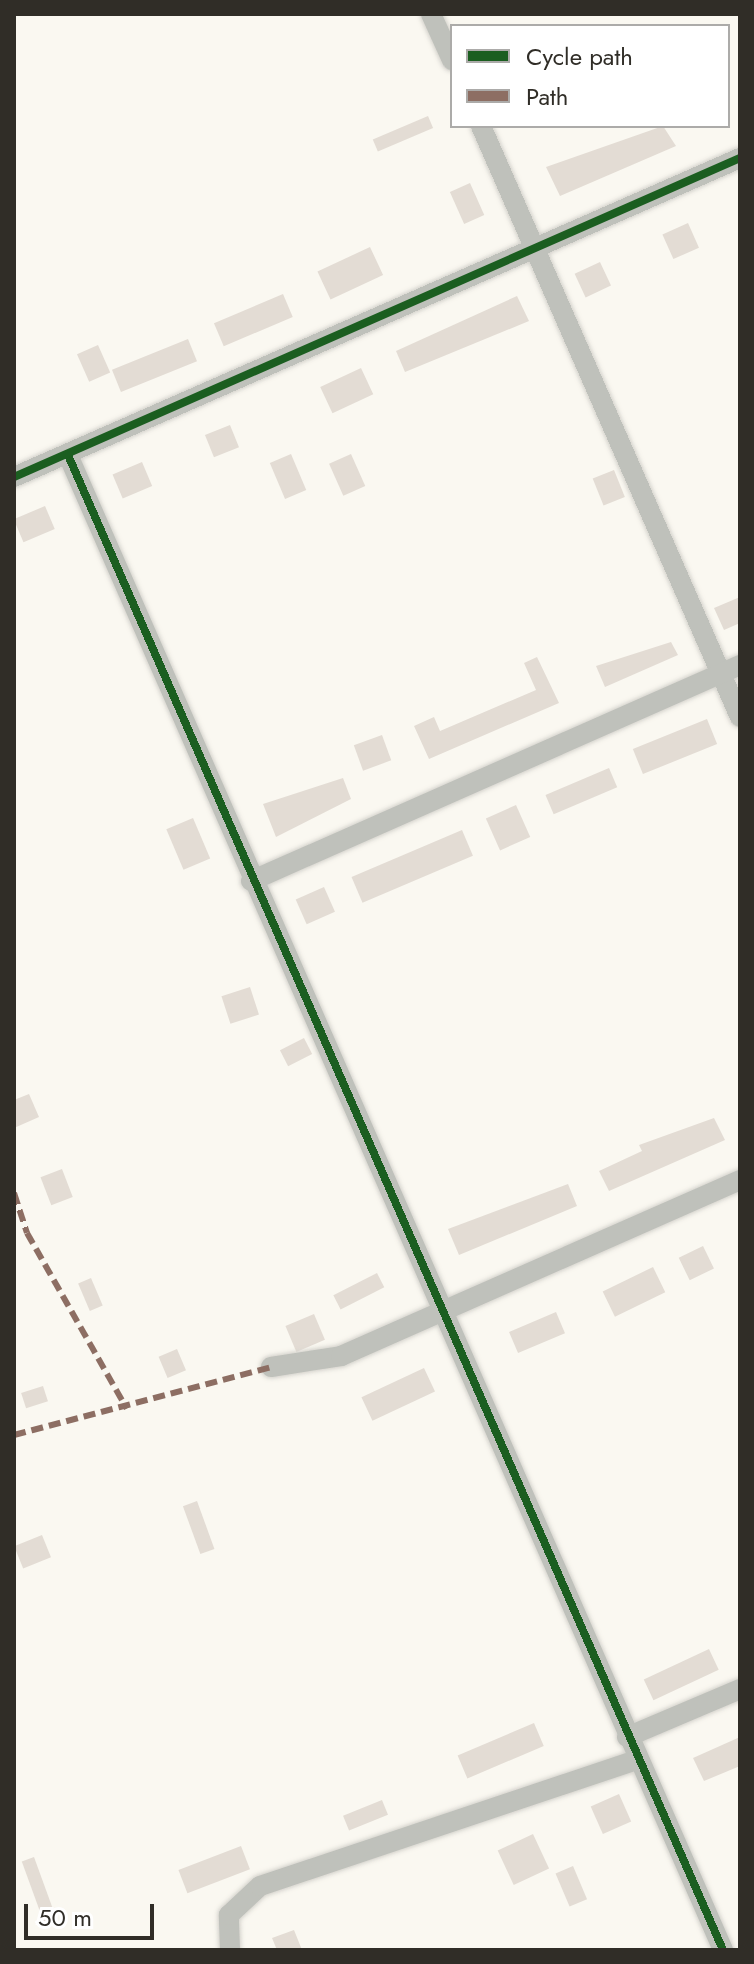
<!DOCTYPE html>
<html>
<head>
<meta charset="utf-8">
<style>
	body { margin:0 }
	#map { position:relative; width:754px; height:1964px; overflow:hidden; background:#faf8f1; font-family:Jost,sans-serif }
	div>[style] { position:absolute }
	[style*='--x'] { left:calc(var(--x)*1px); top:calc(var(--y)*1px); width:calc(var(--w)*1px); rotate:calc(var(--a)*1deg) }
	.building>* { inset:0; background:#e3dcd4; transform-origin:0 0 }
	.roads { filter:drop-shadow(0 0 2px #d5d3cd) drop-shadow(0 0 2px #d5d3cd) }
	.minor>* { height:20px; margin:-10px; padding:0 10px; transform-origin:10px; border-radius:10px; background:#bfc1bb }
	.quiet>* { height:6px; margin-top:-3px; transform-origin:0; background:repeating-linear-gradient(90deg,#8d6e63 0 12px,transparent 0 18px) }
	.cycleway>* { height:8px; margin:-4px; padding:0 4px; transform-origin:4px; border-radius:4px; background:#1b5e20 }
	span { translate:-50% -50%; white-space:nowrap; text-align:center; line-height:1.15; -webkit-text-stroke:7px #fff; paint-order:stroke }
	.frame { position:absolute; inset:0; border:16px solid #302d27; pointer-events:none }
	.legend { position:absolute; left:450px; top:24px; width:280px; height:104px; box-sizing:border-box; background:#fff; border:2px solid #acaba9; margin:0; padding:10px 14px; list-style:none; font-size:24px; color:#302d27 }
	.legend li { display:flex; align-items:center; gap:16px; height:40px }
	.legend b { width:40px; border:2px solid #acaba9 }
	.scale { position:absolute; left:24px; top:1904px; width:130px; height:36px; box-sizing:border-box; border:4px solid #302d27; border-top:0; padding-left:10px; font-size:24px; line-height:28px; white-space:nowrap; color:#302d27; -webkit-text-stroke:6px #fff; paint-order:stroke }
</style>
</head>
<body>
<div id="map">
	<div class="building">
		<i style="left:428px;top:116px;width:13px;height:60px;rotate:67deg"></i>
		<i style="clip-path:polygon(663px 126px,676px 146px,560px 196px,546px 167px)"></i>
		<i style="left:470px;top:183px;width:35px;height:22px;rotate:66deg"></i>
		<i style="left:688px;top:223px;width:27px;height:28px;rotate:66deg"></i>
		<i style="left:370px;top:247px;width:31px;height:58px;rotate:65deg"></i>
		<i style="left:600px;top:262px;width:26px;height:28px;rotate:65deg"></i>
		<i style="left:283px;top:294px;width:25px;height:75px;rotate:67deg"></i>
		<i style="clip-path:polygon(517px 296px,529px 321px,405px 372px,396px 351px)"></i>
		<i style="left:188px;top:339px;width:24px;height:82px;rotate:68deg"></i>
		<i style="left:98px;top:345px;width:30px;height:23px;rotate:66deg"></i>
		<i style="left:361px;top:368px;width:29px;height:45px;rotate:65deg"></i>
		<i style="left:230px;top:425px;width:24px;height:27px;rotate:68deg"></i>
		<i style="left:291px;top:454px;width:39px;height:23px;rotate:67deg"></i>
		<i style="left:351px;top:454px;width:35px;height:24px;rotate:66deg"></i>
		<i style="left:142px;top:462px;width:26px;height:32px;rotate:67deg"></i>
		<i style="left:614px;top:470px;width:29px;height:23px;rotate:68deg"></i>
		<i style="left:45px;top:506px;width:25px;height:34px;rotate:67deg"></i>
		<i style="clip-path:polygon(740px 597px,740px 623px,724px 630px,714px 608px)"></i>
		<i style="clip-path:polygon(671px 642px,678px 655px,605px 687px,596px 666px)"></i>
		<i style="clip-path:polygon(537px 657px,559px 703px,429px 759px,414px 726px,434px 717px,440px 731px,536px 690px,524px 663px)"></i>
		<i style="left:707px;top:719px;width:27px;height:80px;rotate:68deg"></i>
		<i style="left:382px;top:735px;width:27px;height:30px;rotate:70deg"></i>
		<i style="left:609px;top:768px;width:21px;height:69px;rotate:67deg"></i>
		<i style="clip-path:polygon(343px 778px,351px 799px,276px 837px,263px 804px)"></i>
		<i style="left:516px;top:805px;width:35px;height:33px;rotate:66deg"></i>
		<i style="left:193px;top:818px;width:44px;height:29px;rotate:67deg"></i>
		<i style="left:462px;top:830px;width:28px;height:120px;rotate:67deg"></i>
		<i style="left:324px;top:887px;width:27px;height:31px;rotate:66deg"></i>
		<i style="left:250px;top:987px;width:29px;height:30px;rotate:72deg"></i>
		<i style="left:304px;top:1038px;width:18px;height:27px;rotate:63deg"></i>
		<i style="clip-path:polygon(29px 1094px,39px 1117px,14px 1128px,14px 1100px)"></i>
		<i style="clip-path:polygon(714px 1118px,725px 1140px,609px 1191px,599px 1171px,642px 1151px,639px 1145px)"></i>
		<i style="left:62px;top:1169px;width:30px;height:23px;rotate:69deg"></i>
		<i style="clip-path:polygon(568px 1184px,577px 1206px,459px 1255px,448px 1229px)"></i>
		<i style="left:703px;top:1246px;width:25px;height:27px;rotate:64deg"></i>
		<i style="left:653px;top:1267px;width:28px;height:56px;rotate:64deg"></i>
		<i style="left:377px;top:1273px;width:16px;height:49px;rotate:63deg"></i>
		<i style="left:91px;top:1278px;width:30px;height:14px;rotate:67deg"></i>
		<i style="left:556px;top:1312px;width:23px;height:51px;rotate:67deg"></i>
		<i style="left:314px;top:1314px;width:28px;height:31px;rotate:67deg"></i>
		<i style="left:177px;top:1349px;width:23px;height:20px;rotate:67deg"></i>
		<i style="left:424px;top:1368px;width:26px;height:69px;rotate:65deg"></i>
		<i style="left:43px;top:1386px;width:16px;height:23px;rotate:72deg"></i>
		<i style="left:197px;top:1501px;width:51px;height:15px;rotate:70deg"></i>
		<i style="left:42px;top:1535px;width:24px;height:30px;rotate:68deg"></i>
		<i style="left:709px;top:1649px;width:23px;height:72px;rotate:65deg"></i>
		<i style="left:534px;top:1723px;width:25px;height:83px;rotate:67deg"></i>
		<i style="clip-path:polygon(740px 1737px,740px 1766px,704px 1781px,693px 1758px)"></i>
		<i style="left:619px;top:1794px;width:30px;height:31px;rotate:66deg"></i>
		<i style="left:382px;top:1800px;width:16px;height:42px;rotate:68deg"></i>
		<i style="left:533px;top:1834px;width:38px;height:39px;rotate:65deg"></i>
		<i style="left:241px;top:1846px;width:25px;height:67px;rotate:69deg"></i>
		<i style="left:34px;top:1857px;width:67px;height:13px;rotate:70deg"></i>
		<i style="left:573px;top:1866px;width:36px;height:19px;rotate:67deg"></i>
		<i style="clip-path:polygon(294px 1930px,302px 1950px,277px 1950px,272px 1938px)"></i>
	</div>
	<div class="roads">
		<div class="minor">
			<i style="--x:431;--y:14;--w:51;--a:65.5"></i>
			<i style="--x:481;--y:126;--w:645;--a:66.34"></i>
			<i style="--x:68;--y:455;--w:1632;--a:66.34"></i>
			<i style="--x:14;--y:477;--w:793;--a:-23.72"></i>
			<i style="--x:251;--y:881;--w:535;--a:-23.83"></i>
			<i style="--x:271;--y:1367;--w:71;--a:-8.9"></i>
			<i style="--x:341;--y:1356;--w:436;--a:-23.8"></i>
			<i style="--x:627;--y:1737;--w:123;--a:-23"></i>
			<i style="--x:230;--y:1950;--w:35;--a:-92"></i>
			<i style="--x:229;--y:1915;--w:42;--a:-43.1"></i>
			<i style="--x:260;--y:1886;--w:397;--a:-18.5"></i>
		</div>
	</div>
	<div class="quiet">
		<i style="--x:14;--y:1193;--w:42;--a:72"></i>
		<i style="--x:27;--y:1233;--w:202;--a:60.4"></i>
		<i style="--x:14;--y:1435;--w:266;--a:-14.8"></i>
	</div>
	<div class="cycleway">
		<i style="--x:68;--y:455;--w:1632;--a:66.34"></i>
		<i style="--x:14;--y:477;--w:793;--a:-23.72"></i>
	</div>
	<div class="frame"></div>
	<ul class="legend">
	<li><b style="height:10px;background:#1b5e20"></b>Cycle path</li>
	<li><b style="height:10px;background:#8d6e63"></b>Path</li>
	</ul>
	<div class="scale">50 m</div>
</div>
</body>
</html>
